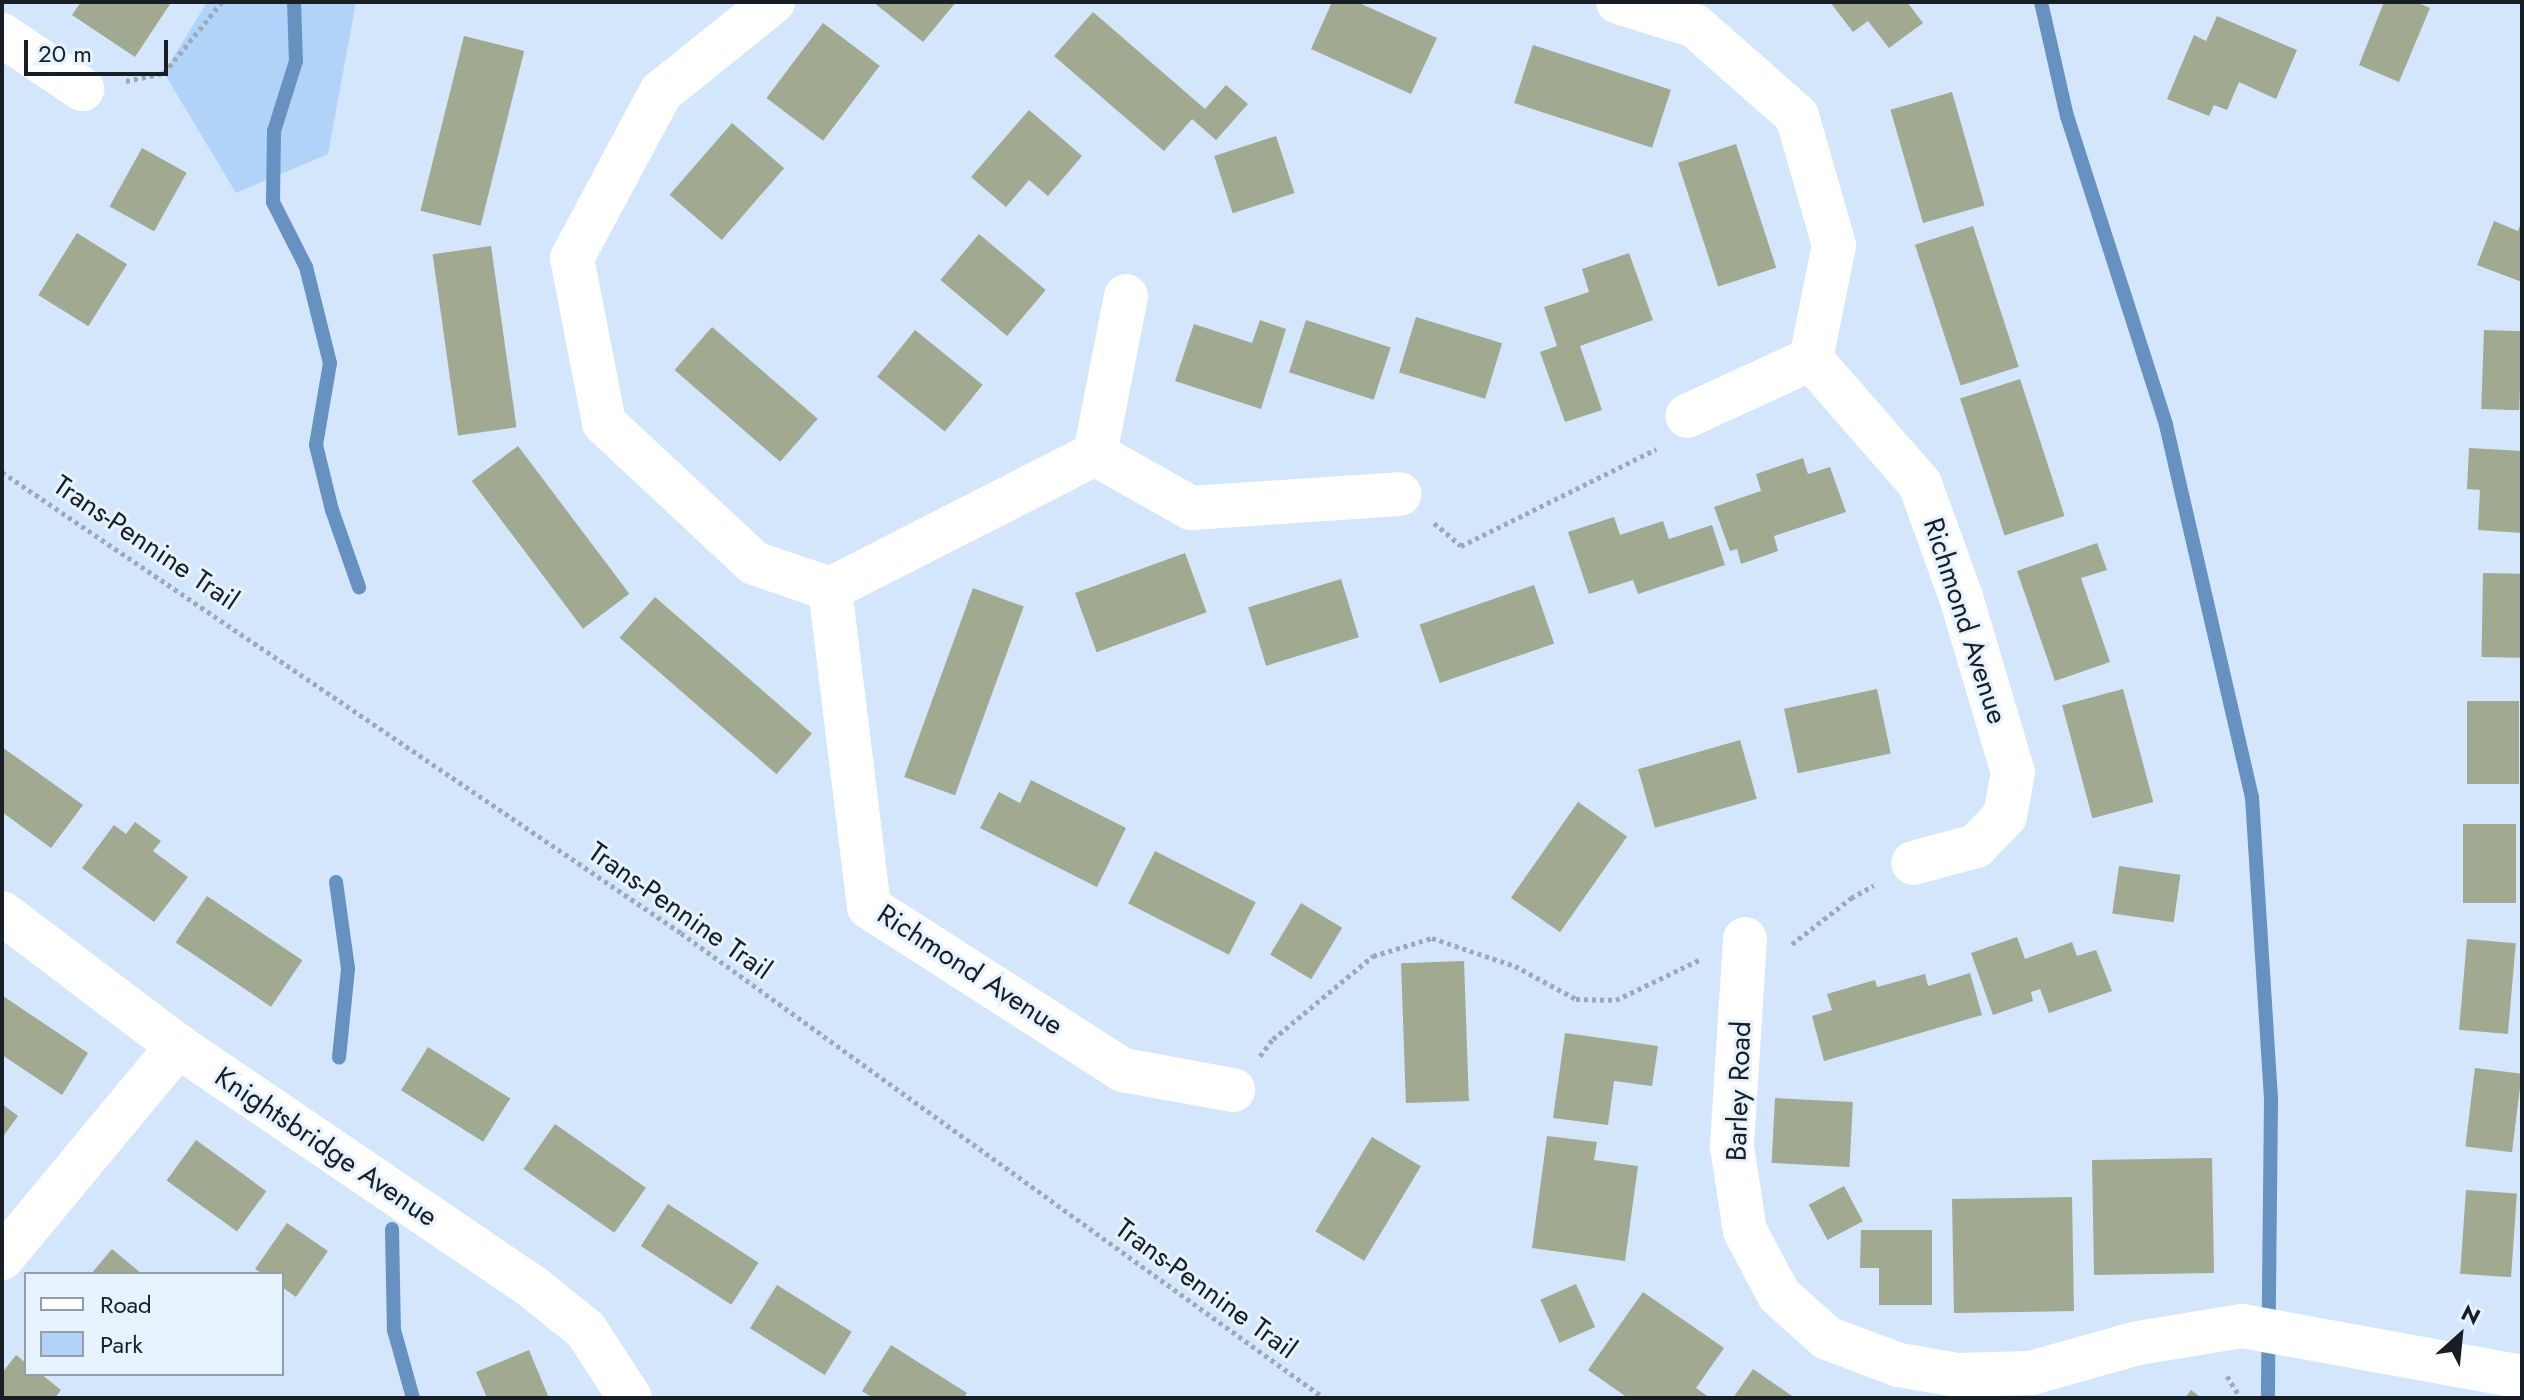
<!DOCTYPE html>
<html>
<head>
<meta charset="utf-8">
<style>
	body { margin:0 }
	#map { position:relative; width:2524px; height:1400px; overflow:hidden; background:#d3e6fb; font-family:Jost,sans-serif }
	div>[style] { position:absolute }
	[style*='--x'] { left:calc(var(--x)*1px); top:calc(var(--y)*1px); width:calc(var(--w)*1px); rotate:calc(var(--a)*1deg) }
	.green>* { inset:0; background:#b1d3f8 }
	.stream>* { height:14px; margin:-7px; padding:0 7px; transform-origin:7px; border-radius:7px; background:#6691c0 }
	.building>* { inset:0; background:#a1a991; transform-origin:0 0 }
	.path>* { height:5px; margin-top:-2.5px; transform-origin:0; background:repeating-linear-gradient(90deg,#9aaabb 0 4px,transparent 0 8px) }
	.minor>* { height:44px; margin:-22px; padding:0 22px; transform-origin:22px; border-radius:22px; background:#fff }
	span { translate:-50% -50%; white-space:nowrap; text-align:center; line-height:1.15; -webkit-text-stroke:6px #e7f2ff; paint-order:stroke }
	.street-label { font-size:28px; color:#171e26 }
	.frame { position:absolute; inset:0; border:4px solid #171e26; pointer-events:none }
	.legend { position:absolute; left:24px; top:1272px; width:260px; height:104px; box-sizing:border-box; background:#e7f2ff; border:2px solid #949da8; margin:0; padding:10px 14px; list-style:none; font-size:24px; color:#171e26 }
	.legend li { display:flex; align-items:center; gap:16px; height:40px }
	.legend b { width:40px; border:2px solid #949da8 }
	.north { position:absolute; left:2420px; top:1296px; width:80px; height:80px; -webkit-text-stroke:6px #e7f2ff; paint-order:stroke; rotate:27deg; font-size:22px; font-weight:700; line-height:32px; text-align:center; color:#171e26 }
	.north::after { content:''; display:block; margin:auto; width:28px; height:36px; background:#171e26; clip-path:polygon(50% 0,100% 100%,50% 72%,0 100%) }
	.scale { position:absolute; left:24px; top:40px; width:144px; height:36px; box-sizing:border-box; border:4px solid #171e26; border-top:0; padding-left:10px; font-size:24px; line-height:28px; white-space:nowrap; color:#171e26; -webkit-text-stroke:6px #e7f2ff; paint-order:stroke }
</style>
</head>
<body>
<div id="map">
	<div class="green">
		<i style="clip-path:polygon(207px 2px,356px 2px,328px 154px,236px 193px,164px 73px)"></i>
	</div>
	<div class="stream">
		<i style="--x:294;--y:2;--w:59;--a:88.1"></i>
		<i style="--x:296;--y:61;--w:73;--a:107.4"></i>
		<i style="--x:274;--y:131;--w:71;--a:90.8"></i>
		<i style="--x:273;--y:202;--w:73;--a:63.1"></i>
		<i style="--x:306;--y:267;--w:99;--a:76"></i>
		<i style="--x:330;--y:363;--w:83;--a:99.7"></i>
		<i style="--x:316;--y:445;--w:67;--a:76.2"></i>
		<i style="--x:332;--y:510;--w:82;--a:70.7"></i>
		<i style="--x:2041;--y:2;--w:117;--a:77.2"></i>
		<i style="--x:2067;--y:116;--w:324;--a:72.2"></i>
		<i style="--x:2166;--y:425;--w:382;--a:77"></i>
		<i style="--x:2252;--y:797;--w:304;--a:86.4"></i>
		<i style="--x:2271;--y:1100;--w:298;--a:90.6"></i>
		<i style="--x:336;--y:882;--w:88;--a:82.1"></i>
		<i style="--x:348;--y:969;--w:89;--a:95.8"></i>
		<i style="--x:392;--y:1229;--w:101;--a:88.9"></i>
		<i style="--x:394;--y:1330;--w:71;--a:74.4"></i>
	</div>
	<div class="building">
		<i style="clip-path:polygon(81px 2px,166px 2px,170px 4px,135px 57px,72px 15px)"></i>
		<i style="clip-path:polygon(873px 2px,956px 2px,923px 42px)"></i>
		<i style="clip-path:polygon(1332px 2px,1357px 2px,1437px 38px,1411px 94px,1311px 49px)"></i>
		<i style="clip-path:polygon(1830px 2px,1907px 2px,1923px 23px,1889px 48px,1868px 21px,1853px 32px)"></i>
		<i style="clip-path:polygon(2384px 2px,2416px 2px,2430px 8px,2399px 82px,2359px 65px)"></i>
		<i style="clip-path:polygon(1093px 12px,1205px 109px,1226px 85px,1248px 104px,1216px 140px,1192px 119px,1164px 151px,1054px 56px)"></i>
		<i style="clip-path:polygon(2217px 16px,2297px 50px,2276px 99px,2239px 82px,2227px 110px,2214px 105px,2209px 116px,2167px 99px,2194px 35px,2206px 41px)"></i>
		<i style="left:823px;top:23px;width:71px;height:94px;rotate:37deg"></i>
		<i style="left:464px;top:36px;width:62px;height:180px;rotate:14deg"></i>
		<i style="left:1533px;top:45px;width:145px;height:61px;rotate:18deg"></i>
		<i style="left:1952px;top:92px;width:118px;height:64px;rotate:74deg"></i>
		<i style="clip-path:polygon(1029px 110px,1082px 156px,1048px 196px,1029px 180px,1006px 207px,971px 177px)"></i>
		<i style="left:732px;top:123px;width:69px;height:95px;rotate:41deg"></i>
		<i style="left:1276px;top:136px;width:60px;height:65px;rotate:72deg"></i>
		<i style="left:1736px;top:144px;width:130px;height:61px;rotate:72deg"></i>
		<i style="left:142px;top:148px;width:51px;height:67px;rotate:29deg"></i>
		<i style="clip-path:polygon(2522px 220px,2522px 282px,2477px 265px,2494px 221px,2518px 231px)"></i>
		<i style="left:1973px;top:226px;width:148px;height:61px;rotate:72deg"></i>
		<i style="left:77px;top:233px;width:59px;height:73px;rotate:32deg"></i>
		<i style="left:979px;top:234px;width:87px;height:60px;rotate:40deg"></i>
		<i style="left:491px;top:246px;width:183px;height:59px;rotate:82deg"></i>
		<i style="clip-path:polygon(1629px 253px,1653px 320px,1580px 346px,1602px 410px,1565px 422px,1540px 352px,1557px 346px,1544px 307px,1589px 292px,1582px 269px)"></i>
		<i style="left:1416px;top:317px;width:90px;height:58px;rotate:17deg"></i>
		<i style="clip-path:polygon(1260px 320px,1286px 329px,1261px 409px,1175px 381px,1194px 324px,1252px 343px)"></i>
		<i style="left:1306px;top:320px;width:89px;height:55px;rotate:18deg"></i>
		<i style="left:712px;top:327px;width:140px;height:57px;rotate:41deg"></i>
		<i style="left:915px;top:330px;width:87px;height:60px;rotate:39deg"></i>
		<i style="left:2484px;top:330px;width:38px;height:79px;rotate:2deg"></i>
		<i style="left:2020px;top:379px;width:144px;height:63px;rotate:72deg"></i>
		<i style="left:518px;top:446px;width:185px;height:58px;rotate:53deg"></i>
		<i style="clip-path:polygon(2469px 448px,2522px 451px,2522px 533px,2478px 530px,2480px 490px,2467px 489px)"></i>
		<i style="clip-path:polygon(1803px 458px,1808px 474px,1830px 467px,1846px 512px,1774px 536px,1778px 551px,1741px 564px,1737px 549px,1730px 551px,1714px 507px,1761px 491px,1756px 474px)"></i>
		<i style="clip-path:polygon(1614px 517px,1620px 535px,1663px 521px,1669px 539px,1712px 525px,1725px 565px,1638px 594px,1633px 580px,1589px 594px,1568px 532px)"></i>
		<i style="clip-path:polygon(2097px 543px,2107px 570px,2081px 578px,2110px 662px,2055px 681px,2017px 571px)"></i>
		<i style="left:1185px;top:553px;width:63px;height:117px;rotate:70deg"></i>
		<i style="left:2483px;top:573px;width:39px;height:84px;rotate:1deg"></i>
		<i style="left:1341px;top:579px;width:61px;height:97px;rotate:73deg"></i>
		<i style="left:1534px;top:585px;width:62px;height:121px;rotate:71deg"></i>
		<i style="left:973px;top:588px;width:54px;height:201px;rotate:20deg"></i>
		<i style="left:655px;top:597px;width:208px;height:54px;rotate:41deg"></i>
		<i style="left:1877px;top:689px;width:66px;height:95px;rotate:78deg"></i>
		<i style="left:2123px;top:689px;width:117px;height:63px;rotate:75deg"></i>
		<i style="left:2467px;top:701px;width:52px;height:83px"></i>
		<i style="left:1740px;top:740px;width:61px;height:106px;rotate:74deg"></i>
		<i style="clip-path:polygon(2px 747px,83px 805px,51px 848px,2px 812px)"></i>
		<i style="clip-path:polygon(1031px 780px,1126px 828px,1097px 887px,980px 828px,999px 792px,1020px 803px)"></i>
		<i style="left:1578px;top:802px;width:60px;height:117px;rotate:35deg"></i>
		<i style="clip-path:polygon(135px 822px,161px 841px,153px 851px,188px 877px,154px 922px,82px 868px,114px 825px,126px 834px)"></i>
		<i style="left:2463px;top:824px;width:53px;height:79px"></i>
		<i style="left:1155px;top:851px;width:113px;height:59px;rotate:27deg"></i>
		<i style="left:2119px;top:866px;width:62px;height:48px;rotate:8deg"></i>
		<i style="left:207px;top:896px;width:115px;height:56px;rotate:34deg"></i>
		<i style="left:1301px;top:903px;width:48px;height:60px;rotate:31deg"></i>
		<i style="clip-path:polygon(2017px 937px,2025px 959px,2072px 942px,2077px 956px,2096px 950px,2112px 991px,2049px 1013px,2040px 989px,2031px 992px,2033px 1001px,1993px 1015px,1971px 953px)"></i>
		<i style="left:2467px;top:939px;width:49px;height:91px;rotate:5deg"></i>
		<i style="left:1464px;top:961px;width:140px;height:63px;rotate:88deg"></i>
		<i style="clip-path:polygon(1970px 973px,1982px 1015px,1824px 1061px,1812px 1016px,1832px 1010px,1827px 994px,1875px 980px,1877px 987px,1925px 974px,1928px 986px)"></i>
		<i style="clip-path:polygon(3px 996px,88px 1053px,62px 1095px,2px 1055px)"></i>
		<i style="clip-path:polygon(1565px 1033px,1658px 1046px,1652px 1086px,1614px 1081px,1608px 1125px,1553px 1118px)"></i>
		<i style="left:428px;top:1047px;width:97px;height:51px;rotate:32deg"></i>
		<i style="left:2475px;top:1068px;width:47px;height:79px;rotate:7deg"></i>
		<i style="left:1775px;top:1098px;width:78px;height:65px;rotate:3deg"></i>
		<i style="clip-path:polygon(2px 1104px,18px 1116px,2px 1138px)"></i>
		<i style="left:555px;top:1124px;width:111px;height:55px;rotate:35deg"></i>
		<i style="clip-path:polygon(1547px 1136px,1597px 1142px,1594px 1160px,1638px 1166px,1625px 1261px,1532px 1248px)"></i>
		<i style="left:1372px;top:1137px;width:57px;height:110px;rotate:31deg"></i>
		<i style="left:196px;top:1140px;width:87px;height:50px;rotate:36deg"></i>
		<i style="left:2212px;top:1158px;width:115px;height:120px;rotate:89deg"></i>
		<i style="left:1844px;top:1186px;width:40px;height:40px;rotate:62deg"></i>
		<i style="left:2466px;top:1190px;width:51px;height:84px;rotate:4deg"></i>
		<i style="left:2072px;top:1197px;width:114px;height:120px;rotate:89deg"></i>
		<i style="left:668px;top:1204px;width:108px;height:50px;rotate:33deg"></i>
		<i style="clip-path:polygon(287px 1223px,328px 1251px,296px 1297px,282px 1287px,282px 1274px,263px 1274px,255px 1269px)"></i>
		<i style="clip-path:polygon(1861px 1230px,1932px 1230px,1932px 1305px,1879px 1305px,1879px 1268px,1860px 1268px)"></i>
		<i style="clip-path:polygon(112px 1249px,142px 1274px,91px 1274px)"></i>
		<i style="left:1576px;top:1284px;width:47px;height:39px;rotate:66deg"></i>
		<i style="left:777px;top:1285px;width:88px;height:51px;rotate:32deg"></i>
		<i style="clip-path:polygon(1643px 1292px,1724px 1348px,1696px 1388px,1710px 1398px,1628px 1398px,1588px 1370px)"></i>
		<i style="clip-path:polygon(891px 1345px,967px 1393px,964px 1398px,873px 1398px,862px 1391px)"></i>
		<i style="clip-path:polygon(529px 1350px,549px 1398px,487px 1398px,476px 1372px)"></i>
		<i style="clip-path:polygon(16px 1355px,26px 1363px,26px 1374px,41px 1374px,61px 1390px,55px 1398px,2px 1398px,2px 1373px)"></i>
		<i style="clip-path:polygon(1753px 1369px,1795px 1398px,1733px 1398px)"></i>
		<i style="clip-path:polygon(2191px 1390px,2202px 1398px,2185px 1398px)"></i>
	</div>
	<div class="path">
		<i style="--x:126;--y:81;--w:39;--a:-12"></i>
		<i style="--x:164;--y:73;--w:92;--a:-50.8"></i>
		<i style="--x:2;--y:472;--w:821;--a:34.17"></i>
		<i style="--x:681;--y:933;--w:794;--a:35.87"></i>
		<i style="--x:1434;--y:523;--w:35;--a:40"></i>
		<i style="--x:1461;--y:546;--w:218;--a:-26.4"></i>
		<i style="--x:1792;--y:944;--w:75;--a:-37.9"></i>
		<i style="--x:1851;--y:898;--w:26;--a:-29"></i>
		<i style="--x:1260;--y:1056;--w:21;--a:-53"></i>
		<i style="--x:1273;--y:1039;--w:130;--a:-39.7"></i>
		<i style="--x:1373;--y:956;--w:62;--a:-17"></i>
		<i style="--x:1432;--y:938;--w:88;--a:18.6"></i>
		<i style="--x:1515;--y:966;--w:69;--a:28.4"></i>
		<i style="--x:1576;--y:999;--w:40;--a:1.4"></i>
		<i style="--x:1616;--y:1000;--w:92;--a:-25.7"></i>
		<i style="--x:2227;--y:1376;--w:26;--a:58"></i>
	</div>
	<div class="minor">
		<i style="--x:773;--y:2;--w:144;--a:141.2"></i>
		<i style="--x:661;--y:92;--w:188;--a:118.2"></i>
		<i style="--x:572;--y:258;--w:168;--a:79"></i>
		<i style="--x:604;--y:423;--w:205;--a:43"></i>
		<i style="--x:754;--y:563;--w:80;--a:18.9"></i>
		<i style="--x:830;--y:589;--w:320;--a:83"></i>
		<i style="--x:869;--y:907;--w:302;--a:32.7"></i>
		<i style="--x:1123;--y:1070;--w:112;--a:10.3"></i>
		<i style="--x:1618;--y:2;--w:81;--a:17.3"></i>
		<i style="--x:1695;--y:26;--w:136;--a:41.4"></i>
		<i style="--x:1797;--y:116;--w:134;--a:74"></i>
		<i style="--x:1834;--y:245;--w:116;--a:101.4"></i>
		<i style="--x:1811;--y:359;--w:136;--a:155.3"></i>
		<i style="--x:2;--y:35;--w:97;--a:34"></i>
		<i style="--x:1126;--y:296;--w:161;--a:101.1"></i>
		<i style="--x:1095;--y:454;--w:110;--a:29.4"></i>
		<i style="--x:1191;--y:508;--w:209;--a:-3.8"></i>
		<i style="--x:1811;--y:359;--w:166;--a:48.9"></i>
		<i style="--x:1920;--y:484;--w:120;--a:70.1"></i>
		<i style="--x:1961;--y:597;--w:183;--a:73.5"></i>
		<i style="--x:2013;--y:772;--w:45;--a:100.3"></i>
		<i style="--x:2005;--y:816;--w:42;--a:134"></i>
		<i style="--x:1976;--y:846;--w:65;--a:164.9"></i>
		<i style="--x:830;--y:589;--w:297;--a:-27"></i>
		<i style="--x:2;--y:913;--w:221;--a:37.1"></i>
		<i style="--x:178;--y:1046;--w:432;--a:34.2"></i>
		<i style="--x:535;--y:1289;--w:65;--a:38.8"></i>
		<i style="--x:586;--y:1330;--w:81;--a:57.1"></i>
		<i style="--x:1745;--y:939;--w:208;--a:93.6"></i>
		<i style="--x:1732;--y:1147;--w:85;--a:81.2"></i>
		<i style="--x:1745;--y:1231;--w:72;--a:62"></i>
		<i style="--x:1779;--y:1295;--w:64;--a:41.9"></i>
		<i style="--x:1827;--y:1338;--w:77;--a:20.6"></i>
		<i style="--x:1899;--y:1365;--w:59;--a:9.8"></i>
		<i style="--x:1957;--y:1375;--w:74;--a:-1.5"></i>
		<i style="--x:2031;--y:1373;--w:111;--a:-15.7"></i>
		<i style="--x:2138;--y:1343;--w:105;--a:-9.3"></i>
		<i style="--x:2242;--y:1326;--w:285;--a:10.3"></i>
		<i style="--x:2;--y:1258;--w:276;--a:-50.3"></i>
	</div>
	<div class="street-label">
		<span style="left:146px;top:543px;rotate:34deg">Trans-Pennine Trail</span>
		<span style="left:1965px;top:621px;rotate:72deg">Richmond Avenue</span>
		<span style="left:680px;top:911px;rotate:35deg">Trans-Pennine Trail</span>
		<span style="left:970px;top:970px;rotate:33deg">Richmond Avenue</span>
		<span style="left:1739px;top:1091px;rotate:-88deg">Barley Road</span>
		<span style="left:326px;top:1147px;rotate:34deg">Knightsbridge Avenue</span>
		<span style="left:1206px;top:1289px;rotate:36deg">Trans-Pennine Trail</span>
	</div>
	<div class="frame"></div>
	<ul class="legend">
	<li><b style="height:10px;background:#fff"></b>Road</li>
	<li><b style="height:22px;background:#b1d3f8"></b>Park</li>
	</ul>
	<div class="north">N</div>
	<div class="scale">20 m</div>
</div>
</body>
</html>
